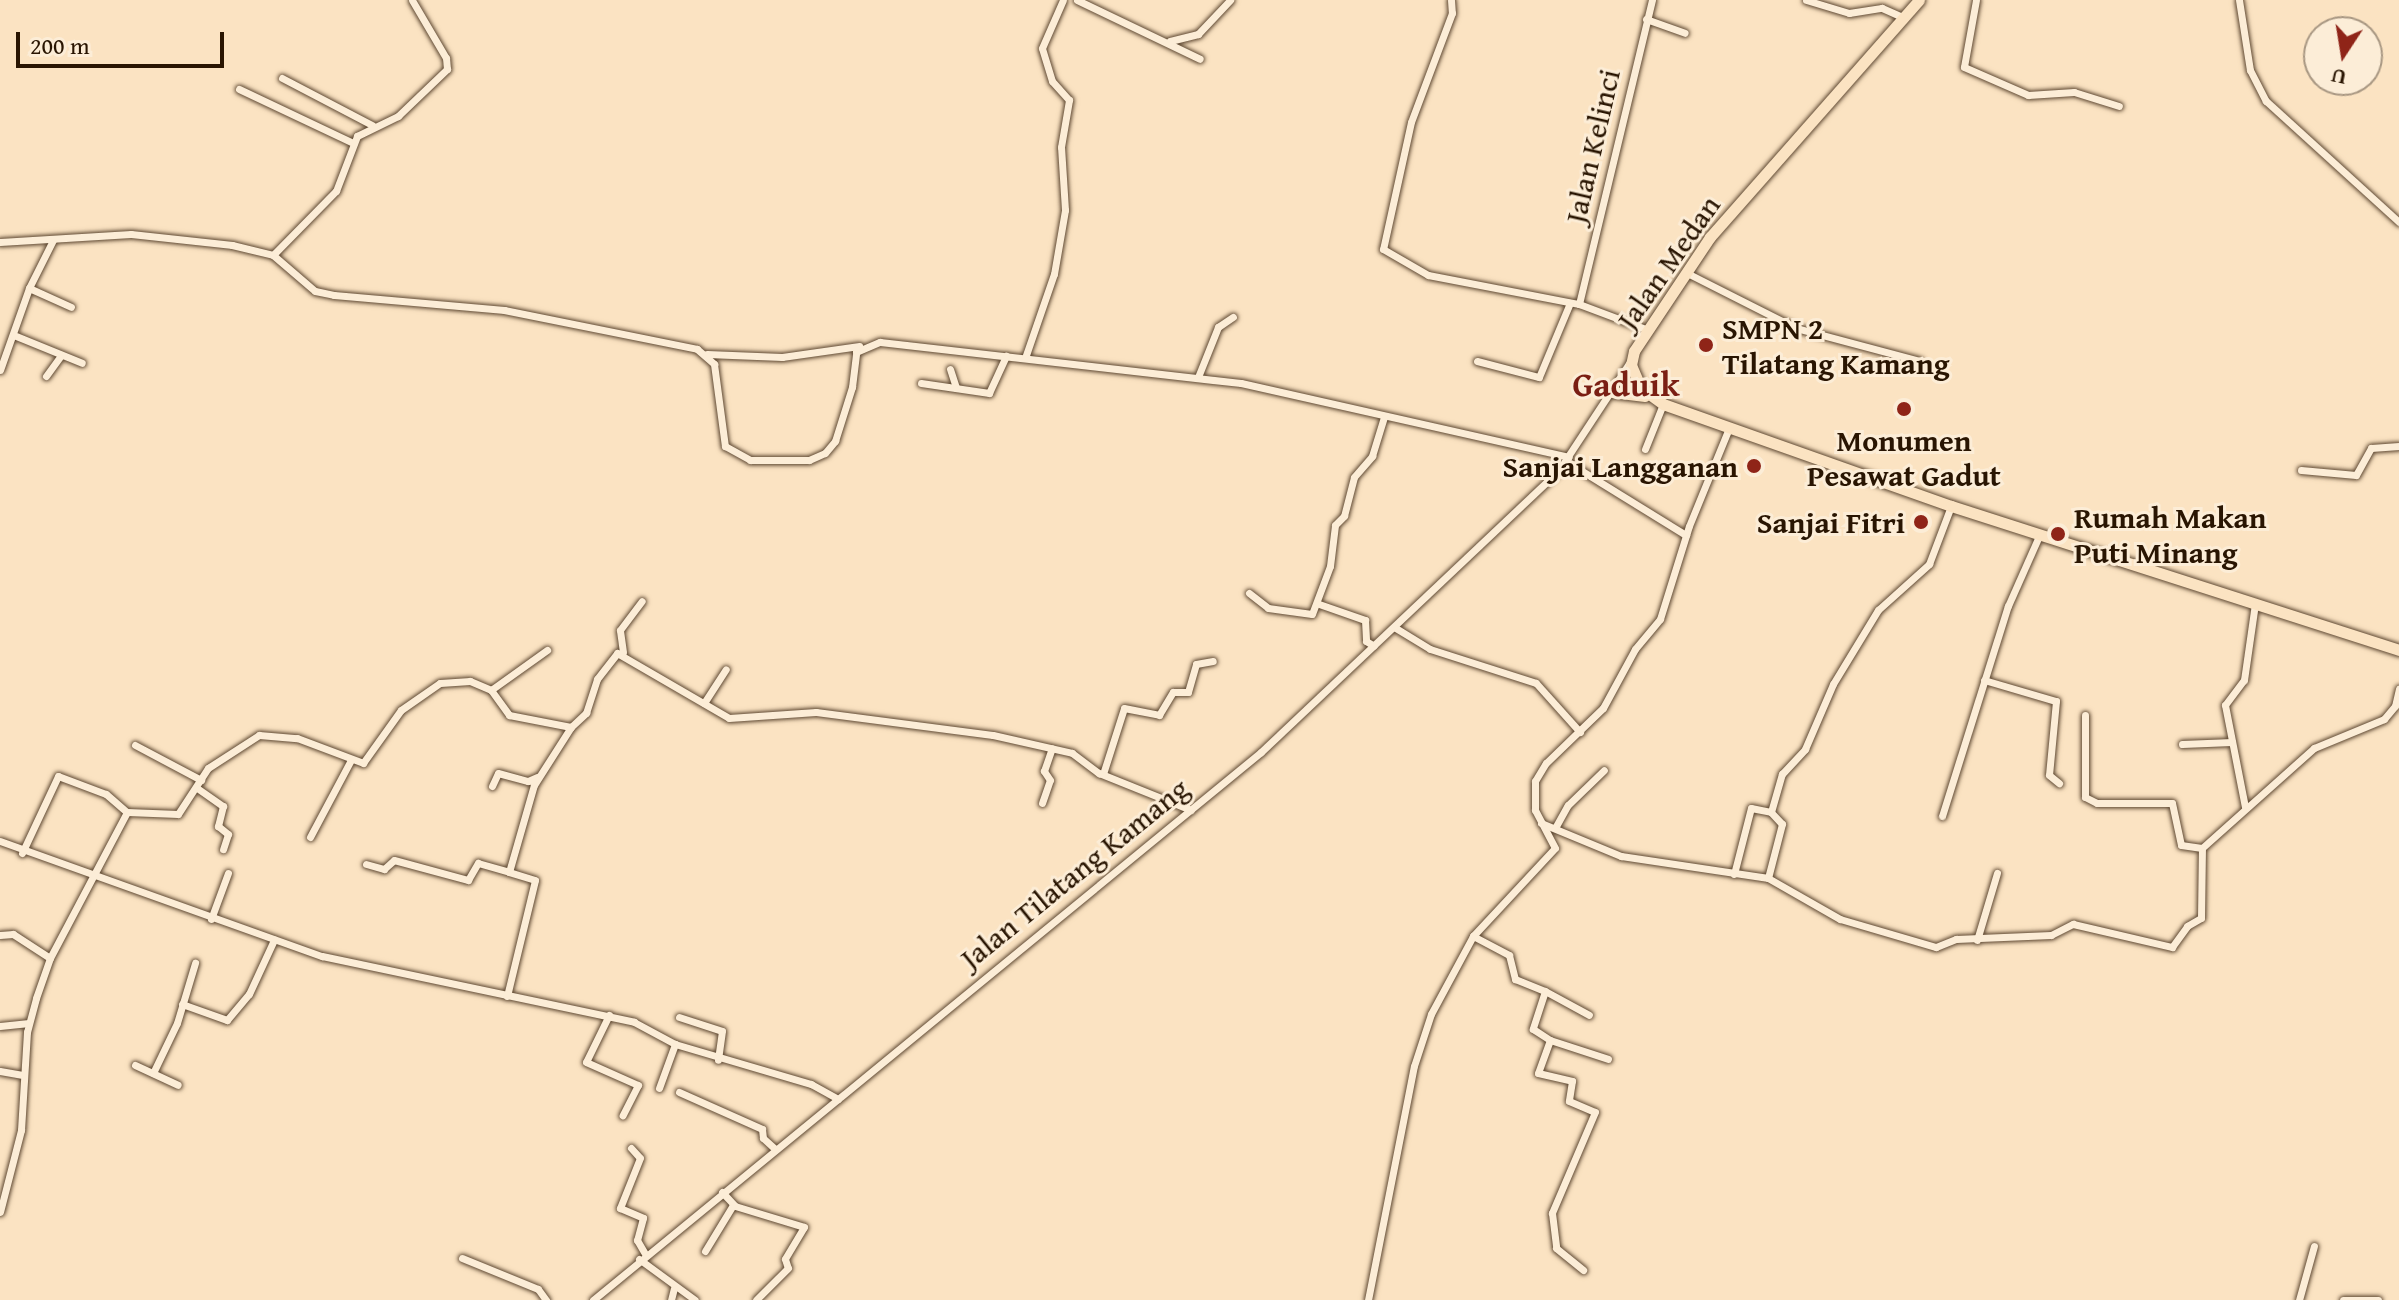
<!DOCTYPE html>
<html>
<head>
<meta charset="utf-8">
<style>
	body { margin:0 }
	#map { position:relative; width:2399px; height:1300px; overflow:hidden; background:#fbe3c2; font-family:"Gentium Book Plus",serif }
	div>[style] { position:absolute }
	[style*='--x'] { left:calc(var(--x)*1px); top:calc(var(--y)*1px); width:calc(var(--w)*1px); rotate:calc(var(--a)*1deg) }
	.roads { filter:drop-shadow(0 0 2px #5e4832) drop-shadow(0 0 2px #5e4832) }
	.minor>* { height:7px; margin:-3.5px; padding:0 3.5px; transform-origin:3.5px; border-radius:3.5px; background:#fcedd7 }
	.highway>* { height:11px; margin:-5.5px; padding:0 5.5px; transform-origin:5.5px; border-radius:5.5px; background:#fbe3c2 }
	.dots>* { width:22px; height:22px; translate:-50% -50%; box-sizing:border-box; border:4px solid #fcedd7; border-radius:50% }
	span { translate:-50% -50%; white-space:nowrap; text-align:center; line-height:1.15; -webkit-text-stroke:6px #fcedd7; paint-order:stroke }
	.street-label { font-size:30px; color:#291502 }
	.poi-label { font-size:30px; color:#291502; font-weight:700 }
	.left { translate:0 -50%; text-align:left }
	.right { translate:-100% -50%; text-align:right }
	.quarter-label { font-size:34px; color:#7a1f14; font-weight:700 }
	.north { position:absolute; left:2303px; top:16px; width:80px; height:80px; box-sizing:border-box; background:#fcedd7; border:2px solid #a89782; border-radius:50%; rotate:192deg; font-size:22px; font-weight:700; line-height:32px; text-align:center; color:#291502 }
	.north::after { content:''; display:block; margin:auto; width:28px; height:36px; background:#8f2418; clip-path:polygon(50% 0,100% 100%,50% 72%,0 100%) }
	.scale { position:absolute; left:16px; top:32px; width:208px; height:36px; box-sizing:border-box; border:4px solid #291502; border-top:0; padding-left:10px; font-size:24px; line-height:28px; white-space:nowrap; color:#291502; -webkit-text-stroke:6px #fcedd7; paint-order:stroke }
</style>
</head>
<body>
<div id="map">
	<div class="roads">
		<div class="minor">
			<i style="--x:1077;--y:0;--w:136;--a:25.6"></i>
			<i style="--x:1451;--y:0;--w:13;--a:86"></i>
			<i style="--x:1452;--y:13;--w:116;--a:110.6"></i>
			<i style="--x:1411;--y:122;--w:130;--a:102.4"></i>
			<i style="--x:1383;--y:249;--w:52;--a:30"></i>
			<i style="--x:1428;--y:275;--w:154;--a:10.9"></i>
			<i style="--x:1579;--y:304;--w:74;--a:20.6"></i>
			<i style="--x:1806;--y:0;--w:45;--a:16.8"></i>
			<i style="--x:1849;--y:13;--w:33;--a:-9"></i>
			<i style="--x:1882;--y:8;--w:24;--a:24"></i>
			<i style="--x:1976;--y:0;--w:68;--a:100.2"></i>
			<i style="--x:1964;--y:67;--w:70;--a:23.6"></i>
			<i style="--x:2028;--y:95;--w:46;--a:-3.7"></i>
			<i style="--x:2074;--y:92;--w:47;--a:17.3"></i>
			<i style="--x:2239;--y:0;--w:71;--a:81.1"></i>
			<i style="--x:2250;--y:70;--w:35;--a:63"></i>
			<i style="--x:2266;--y:101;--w:180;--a:42.3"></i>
			<i style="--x:1646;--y:19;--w:41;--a:19.7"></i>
			<i style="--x:1170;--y:41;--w:29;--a:-14"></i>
			<i style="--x:1198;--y:34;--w:47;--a:-46.7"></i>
			<i style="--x:282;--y:78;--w:102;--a:27.6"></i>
			<i style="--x:239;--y:89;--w:126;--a:25.3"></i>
			<i style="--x:0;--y:242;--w:131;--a:-3.5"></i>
			<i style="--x:131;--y:234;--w:102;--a:6.2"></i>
			<i style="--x:232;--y:245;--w:42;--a:13.7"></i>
			<i style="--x:273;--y:255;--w:55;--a:40.6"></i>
			<i style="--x:315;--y:291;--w:19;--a:12"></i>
			<i style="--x:334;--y:295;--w:171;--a:5"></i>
			<i style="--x:504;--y:310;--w:197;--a:11.4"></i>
			<i style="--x:697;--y:349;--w:23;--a:41"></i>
			<i style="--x:714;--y:364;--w:83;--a:82.4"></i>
			<i style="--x:725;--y:446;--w:29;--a:29"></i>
			<i style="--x:750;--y:460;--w:59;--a:0"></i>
			<i style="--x:809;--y:460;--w:17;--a:-24"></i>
			<i style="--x:825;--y:453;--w:16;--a:-50"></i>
			<i style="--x:835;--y:441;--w:57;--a:-72.5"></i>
			<i style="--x:852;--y:387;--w:35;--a:-83"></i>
			<i style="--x:856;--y:352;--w:26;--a:-23"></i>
			<i style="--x:880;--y:342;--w:363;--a:6.5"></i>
			<i style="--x:1241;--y:383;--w:336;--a:12.7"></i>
			<i style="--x:273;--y:255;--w:90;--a:-45.5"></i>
			<i style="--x:336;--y:191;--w:59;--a:-69.1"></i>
			<i style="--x:357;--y:136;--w:46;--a:-26"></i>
			<i style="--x:398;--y:116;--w:68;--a:-43.8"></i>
			<i style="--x:447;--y:69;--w:11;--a:-95"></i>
			<i style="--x:446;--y:58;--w:67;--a:-120.4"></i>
			<i style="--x:1689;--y:274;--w:120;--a:26.8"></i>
			<i style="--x:1796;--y:328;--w:128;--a:14.9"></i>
			<i style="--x:29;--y:288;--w:46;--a:24.3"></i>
			<i style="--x:1579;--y:304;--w:313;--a:-76.5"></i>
			<i style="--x:16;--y:336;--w:71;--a:22.2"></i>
			<i style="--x:707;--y:354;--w:75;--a:2.3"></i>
			<i style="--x:782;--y:357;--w:78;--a:-8.1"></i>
			<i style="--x:1025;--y:358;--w:89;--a:-71"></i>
			<i style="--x:1054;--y:274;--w:65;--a:-80.2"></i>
			<i style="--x:1065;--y:210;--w:63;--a:-93.6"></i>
			<i style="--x:1061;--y:147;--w:48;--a:-80.3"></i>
			<i style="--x:1069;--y:100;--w:25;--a:-132"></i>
			<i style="--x:1052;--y:81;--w:34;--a:-107"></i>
			<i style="--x:1042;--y:48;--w:52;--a:-66.4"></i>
			<i style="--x:1477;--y:361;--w:64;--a:14.5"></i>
			<i style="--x:1539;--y:377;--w:80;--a:-67.3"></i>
			<i style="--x:950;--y:369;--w:20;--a:72"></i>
			<i style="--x:0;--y:370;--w:87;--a:-70.5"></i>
			<i style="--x:29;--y:288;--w:54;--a:-63.4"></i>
			<i style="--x:46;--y:376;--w:26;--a:-54"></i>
			<i style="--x:1198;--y:377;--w:54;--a:-68.2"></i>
			<i style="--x:1218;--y:327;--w:18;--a:-34"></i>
			<i style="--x:921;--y:383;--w:69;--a:8.4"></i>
			<i style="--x:989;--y:393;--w:41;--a:-65.3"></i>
			<i style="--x:1645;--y:449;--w:48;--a:-68.2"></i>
			<i style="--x:1566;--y:461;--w:141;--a:31.7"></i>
			<i style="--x:2301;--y:470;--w:55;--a:5.2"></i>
			<i style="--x:2356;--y:475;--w:31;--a:-61"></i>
			<i style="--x:2371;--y:448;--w:28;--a:-4"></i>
			<i style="--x:1249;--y:593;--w:24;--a:38"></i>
			<i style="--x:1268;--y:608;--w:44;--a:7.8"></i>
			<i style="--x:1312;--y:614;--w:51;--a:-69.4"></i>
			<i style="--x:1330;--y:566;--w:41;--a:-83"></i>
			<i style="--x:1335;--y:525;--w:13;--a:-45"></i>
			<i style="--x:1344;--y:516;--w:40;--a:-75.6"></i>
			<i style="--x:1354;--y:477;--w:28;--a:-49"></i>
			<i style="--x:1372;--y:456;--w:41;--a:-72.9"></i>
			<i style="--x:1319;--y:604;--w:49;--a:19.2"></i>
			<i style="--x:1365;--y:620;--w:21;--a:87"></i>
			<i style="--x:1366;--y:641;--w:9;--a:32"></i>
			<i style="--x:1394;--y:627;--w:42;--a:31.4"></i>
			<i style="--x:1430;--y:649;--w:111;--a:17.8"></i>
			<i style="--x:1536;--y:683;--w:66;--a:48.1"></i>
			<i style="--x:623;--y:652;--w:22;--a:-98"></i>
			<i style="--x:620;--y:630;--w:36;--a:-53"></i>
			<i style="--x:1984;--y:680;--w:75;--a:16.3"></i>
			<i style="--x:2056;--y:701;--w:74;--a:95.4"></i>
			<i style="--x:2049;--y:775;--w:13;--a:39"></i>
			<i style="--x:491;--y:690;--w:69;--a:-35.5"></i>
			<i style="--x:704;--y:703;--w:40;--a:-57.1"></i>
			<i style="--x:2085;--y:715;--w:82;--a:90"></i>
			<i style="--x:2085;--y:797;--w:13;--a:27"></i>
			<i style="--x:2097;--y:803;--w:75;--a:0"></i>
			<i style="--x:2172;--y:803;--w:43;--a:77.9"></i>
			<i style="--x:2181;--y:845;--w:21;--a:8"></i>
			<i style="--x:2182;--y:744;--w:50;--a:-2.3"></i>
			<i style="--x:135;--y:745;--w:75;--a:27.9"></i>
			<i style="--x:1103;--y:774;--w:69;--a:-72.3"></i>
			<i style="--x:1124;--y:708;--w:36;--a:11"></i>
			<i style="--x:1159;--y:715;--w:27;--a:-59"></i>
			<i style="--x:1173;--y:692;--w:15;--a:0"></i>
			<i style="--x:1188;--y:692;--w:29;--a:-74"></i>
			<i style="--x:1196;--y:664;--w:17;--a:-10"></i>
			<i style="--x:492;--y:786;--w:14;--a:-65"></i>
			<i style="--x:498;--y:773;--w:31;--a:15"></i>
			<i style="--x:528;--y:781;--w:10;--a:-24"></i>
			<i style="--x:197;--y:788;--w:32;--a:35"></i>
			<i style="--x:223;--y:806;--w:21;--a:104"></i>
			<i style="--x:218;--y:826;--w:13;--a:39"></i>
			<i style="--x:228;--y:834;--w:16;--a:108"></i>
			<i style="--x:1042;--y:803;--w:24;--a:-71"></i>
			<i style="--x:1050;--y:780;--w:11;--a:-124"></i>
			<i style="--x:1044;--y:771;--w:24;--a:-71"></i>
			<i style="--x:2245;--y:807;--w:104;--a:-101.1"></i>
			<i style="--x:2225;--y:705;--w:31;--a:-53"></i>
			<i style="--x:2244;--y:680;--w:77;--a:-81.8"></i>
			<i style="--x:1942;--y:816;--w:220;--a:-72.6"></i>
			<i style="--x:2008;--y:606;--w:77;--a:-66.1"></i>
			<i style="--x:1541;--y:823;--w:87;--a:22.4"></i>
			<i style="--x:1621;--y:856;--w:149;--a:8.5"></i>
			<i style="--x:1768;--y:878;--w:83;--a:29.7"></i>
			<i style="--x:1840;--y:919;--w:100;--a:16.3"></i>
			<i style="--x:1936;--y:947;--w:22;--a:-22"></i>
			<i style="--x:1956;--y:939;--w:95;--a:-2.4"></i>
			<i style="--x:2051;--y:935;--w:25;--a:-27"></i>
			<i style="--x:2073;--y:924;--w:102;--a:13.1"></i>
			<i style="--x:2172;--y:947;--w:26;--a:-54"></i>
			<i style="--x:2187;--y:926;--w:16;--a:-30"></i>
			<i style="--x:2201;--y:918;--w:70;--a:-89.2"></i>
			<i style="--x:2202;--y:848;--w:150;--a:-41.8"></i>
			<i style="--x:2314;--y:748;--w:76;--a:-22.5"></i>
			<i style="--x:2384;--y:719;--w:17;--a:-50"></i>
			<i style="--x:2395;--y:706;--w:18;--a:-77"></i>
			<i style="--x:1555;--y:828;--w:26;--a:-61"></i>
			<i style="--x:1568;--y:805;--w:50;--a:-44.2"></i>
			<i style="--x:310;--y:837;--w:87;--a:-62"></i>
			<i style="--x:0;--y:841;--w:342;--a:19.7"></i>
			<i style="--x:322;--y:956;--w:319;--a:11.9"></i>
			<i style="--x:634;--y:1022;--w:47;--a:28.2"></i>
			<i style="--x:675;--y:1044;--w:142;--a:16.4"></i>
			<i style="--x:811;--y:1084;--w:31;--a:29"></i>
			<i style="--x:22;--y:853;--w:85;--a:-64.9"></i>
			<i style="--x:58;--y:776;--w:51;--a:20.6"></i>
			<i style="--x:106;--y:794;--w:28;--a:41"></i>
			<i style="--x:366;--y:864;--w:19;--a:16"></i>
			<i style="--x:384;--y:869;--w:13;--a:-42"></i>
			<i style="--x:394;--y:860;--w:77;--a:15.1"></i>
			<i style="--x:468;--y:880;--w:20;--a:-60"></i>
			<i style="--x:478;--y:863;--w:32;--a:16"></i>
			<i style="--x:1734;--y:874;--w:68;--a:-75.6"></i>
			<i style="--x:1751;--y:808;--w:20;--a:11"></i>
			<i style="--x:1768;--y:878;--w:56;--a:-75.5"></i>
			<i style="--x:1782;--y:824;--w:16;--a:-133"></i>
			<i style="--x:1771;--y:812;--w:40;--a:-74"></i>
			<i style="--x:1782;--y:774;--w:34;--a:-47"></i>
			<i style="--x:1805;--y:749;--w:71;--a:-66.7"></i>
			<i style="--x:1833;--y:684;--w:87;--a:-58.7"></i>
			<i style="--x:1878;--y:610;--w:69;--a:-42"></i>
			<i style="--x:1929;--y:564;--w:62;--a:-69.2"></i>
			<i style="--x:211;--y:919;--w:49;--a:-69.7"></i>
			<i style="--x:0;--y:935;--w:13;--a:-4"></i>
			<i style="--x:13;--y:934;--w:44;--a:33"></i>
			<i style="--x:1473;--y:936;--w:41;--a:27.8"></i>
			<i style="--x:1509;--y:955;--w:25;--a:76"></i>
			<i style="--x:1515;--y:979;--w:32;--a:22"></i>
			<i style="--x:1545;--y:991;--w:40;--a:108"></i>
			<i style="--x:1533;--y:1029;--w:20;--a:33"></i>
			<i style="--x:1550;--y:1040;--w:35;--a:110"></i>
			<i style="--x:1538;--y:1073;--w:35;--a:13"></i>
			<i style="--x:1572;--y:1081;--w:20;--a:99"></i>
			<i style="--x:1569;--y:1101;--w:28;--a:23"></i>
			<i style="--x:1595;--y:1112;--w:110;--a:113.1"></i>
			<i style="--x:1552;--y:1213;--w:35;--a:83"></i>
			<i style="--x:1556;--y:1248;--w:35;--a:39"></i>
			<i style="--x:1977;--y:940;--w:70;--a:-73.4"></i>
			<i style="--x:1545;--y:991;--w:50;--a:28.6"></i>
			<i style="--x:507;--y:996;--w:119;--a:-76.4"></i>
			<i style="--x:535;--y:880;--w:27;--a:-163"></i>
			<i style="--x:509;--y:872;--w:91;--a:-74"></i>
			<i style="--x:534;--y:785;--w:69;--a:-57.5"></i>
			<i style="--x:571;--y:727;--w:21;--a:-43"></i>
			<i style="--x:586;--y:713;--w:36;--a:-72"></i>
			<i style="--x:597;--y:679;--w:33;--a:-52"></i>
			<i style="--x:617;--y:653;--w:129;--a:30.1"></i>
			<i style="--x:729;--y:718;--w:87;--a:-3.9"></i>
			<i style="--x:816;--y:712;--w:178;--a:7.4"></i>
			<i style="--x:993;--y:735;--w:81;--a:12.8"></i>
			<i style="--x:1072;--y:753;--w:34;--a:37"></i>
			<i style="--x:1099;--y:773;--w:99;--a:21.9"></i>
			<i style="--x:182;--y:1004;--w:48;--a:19.6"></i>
			<i style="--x:227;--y:1020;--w:34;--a:-50"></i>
			<i style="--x:249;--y:994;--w:60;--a:-65.2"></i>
			<i style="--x:609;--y:1015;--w:52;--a:116.1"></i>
			<i style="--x:586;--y:1062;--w:57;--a:23.9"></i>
			<i style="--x:638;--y:1085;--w:34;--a:117"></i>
			<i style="--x:679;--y:1017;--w:45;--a:18"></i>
			<i style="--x:722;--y:1031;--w:29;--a:98"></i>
			<i style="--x:0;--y:1026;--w:29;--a:-6"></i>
			<i style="--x:1550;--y:1040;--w:61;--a:18.1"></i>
			<i style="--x:135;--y:1065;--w:47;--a:24.9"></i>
			<i style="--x:0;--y:1071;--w:23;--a:10"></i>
			<i style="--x:153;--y:1073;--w:55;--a:-64.4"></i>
			<i style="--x:177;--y:1023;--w:63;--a:-73.3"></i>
			<i style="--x:659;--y:1088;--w:47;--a:-70"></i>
			<i style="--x:679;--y:1092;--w:91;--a:24"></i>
			<i style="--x:762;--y:1129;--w:9;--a:84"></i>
			<i style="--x:763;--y:1138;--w:15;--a:42"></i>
			<i style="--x:631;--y:1148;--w:13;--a:48"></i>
			<i style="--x:640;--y:1158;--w:54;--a:111.8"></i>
			<i style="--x:620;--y:1208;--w:25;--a:23"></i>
			<i style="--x:643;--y:1218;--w:23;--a:105"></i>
			<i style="--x:637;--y:1240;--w:16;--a:60"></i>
			<i style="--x:722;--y:1192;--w:19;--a:47"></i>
			<i style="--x:735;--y:1206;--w:72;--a:16.9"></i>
			<i style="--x:804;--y:1227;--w:37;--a:121"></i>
			<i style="--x:785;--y:1259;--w:9;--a:72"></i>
			<i style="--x:788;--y:1268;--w:45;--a:135"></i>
			<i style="--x:0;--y:1212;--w:85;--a:-75.6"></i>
			<i style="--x:21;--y:1130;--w:98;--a:-86.5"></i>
			<i style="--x:27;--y:1032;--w:35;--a:-75"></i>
			<i style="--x:36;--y:998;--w:42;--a:-70.7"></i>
			<i style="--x:50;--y:958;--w:165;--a:-62.2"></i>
			<i style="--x:127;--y:812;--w:51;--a:2.2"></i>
			<i style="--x:178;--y:814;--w:55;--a:-56.9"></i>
			<i style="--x:208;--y:768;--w:61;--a:-32.9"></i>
			<i style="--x:259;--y:735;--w:38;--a:5"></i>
			<i style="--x:297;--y:738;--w:71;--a:20.7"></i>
			<i style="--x:363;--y:763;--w:65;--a:-54.4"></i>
			<i style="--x:401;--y:710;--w:47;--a:-34.7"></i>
			<i style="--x:440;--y:683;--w:30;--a:-4"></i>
			<i style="--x:470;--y:681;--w:23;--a:23"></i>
			<i style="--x:491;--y:690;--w:31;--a:54"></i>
			<i style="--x:509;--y:715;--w:63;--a:11"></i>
			<i style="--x:705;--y:1251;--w:54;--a:-58.7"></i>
			<i style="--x:462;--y:1258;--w:82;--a:22.2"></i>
			<i style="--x:538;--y:1289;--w:14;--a:54"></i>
			<i style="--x:639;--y:1259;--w:69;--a:36.2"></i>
			<i style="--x:593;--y:1300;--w:864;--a:-39.36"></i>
			<i style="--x:1261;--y:752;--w:410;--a:-43.4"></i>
			<i style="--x:1559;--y:470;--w:129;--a:-56.7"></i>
			<i style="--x:671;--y:1300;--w:12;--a:-76"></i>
			<i style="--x:1368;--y:1300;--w:238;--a:-78.9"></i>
			<i style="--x:1414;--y:1066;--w:55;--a:-71.9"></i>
			<i style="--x:1431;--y:1014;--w:89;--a:-61.7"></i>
			<i style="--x:1473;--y:936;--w:120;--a:-47"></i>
			<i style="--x:1555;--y:848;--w:43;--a:-117.8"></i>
			<i style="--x:1535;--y:810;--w:29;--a:-90"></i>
			<i style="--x:1535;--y:781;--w:21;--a:-59"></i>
			<i style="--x:1546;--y:763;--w:79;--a:-44"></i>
			<i style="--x:1603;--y:708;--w:67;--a:-61.5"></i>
			<i style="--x:1635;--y:649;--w:39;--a:-50"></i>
			<i style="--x:1660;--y:619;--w:97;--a:-72.7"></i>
			<i style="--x:1689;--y:526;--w:106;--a:-67.8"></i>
			<i style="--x:2299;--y:1300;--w:56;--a:-74.5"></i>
			<i style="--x:2343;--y:1300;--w:35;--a:0"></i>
		</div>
		<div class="highway">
			<i style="--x:1919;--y:0;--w:316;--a:131.4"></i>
			<i style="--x:1710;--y:237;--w:137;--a:123.7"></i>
			<i style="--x:1634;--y:351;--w:14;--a:102"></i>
			<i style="--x:1631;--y:365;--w:25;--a:67"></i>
			<i style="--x:1641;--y:388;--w:27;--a:36"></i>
			<i style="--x:1663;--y:404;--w:306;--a:19.5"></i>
			<i style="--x:1951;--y:506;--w:471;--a:17.8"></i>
			<i style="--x:1612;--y:392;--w:33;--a:7"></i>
		</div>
	</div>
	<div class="dots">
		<i style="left:1706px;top:345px;background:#8f2418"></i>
		<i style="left:1904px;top:409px;background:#8f2418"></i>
		<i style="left:1754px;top:466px;background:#8f2418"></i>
		<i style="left:1921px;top:522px;background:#8f2418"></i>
		<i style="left:2058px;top:534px;background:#8f2418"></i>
	</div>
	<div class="street-label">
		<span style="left:1592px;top:146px;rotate:-77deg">Jalan Kelinci</span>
		<span style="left:1668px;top:262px;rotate:-55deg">Jalan Medan</span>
		<span style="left:1074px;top:873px;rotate:-39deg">Jalan Tilatang Kamang</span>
	</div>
	<div class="poi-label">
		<span class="left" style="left:1722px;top:345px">SMPN 2<br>Tilatang Kamang</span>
		<span style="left:1904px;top:457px">Monumen<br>Pesawat Gadut</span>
		<span class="right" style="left:1738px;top:466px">Sanjai Langganan</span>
		<span class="left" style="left:2074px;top:534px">Rumah Makan<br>Puti Minang</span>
		<span class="right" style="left:1905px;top:522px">Sanjai Fitri</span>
	</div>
	<div class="quarter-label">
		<span style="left:1626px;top:384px">Gaduik</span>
	</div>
	<div class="north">U</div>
	<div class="scale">200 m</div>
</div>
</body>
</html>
